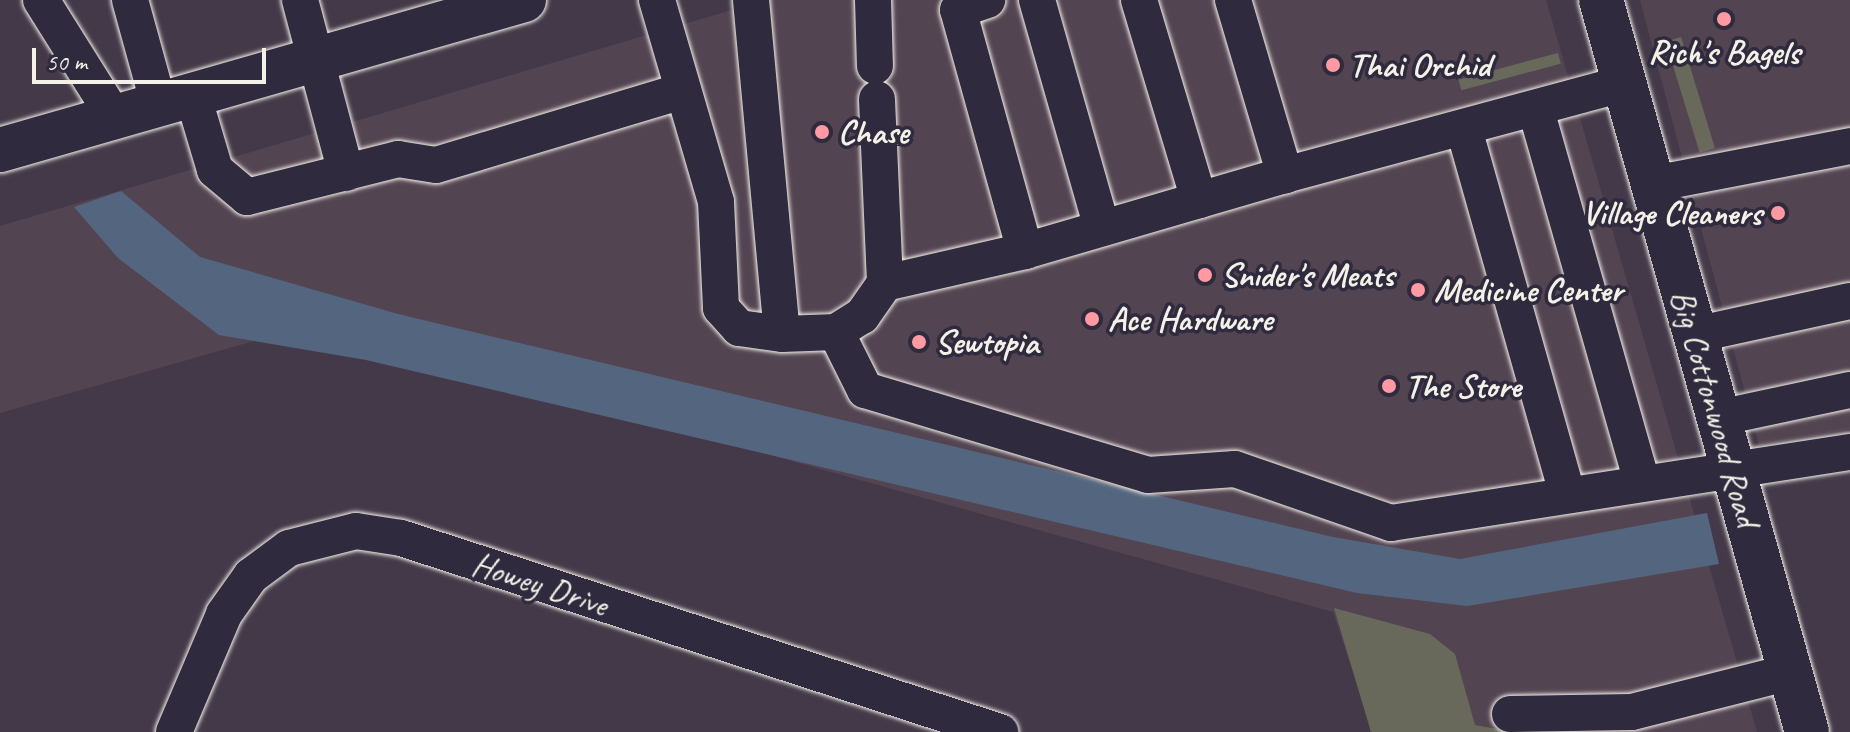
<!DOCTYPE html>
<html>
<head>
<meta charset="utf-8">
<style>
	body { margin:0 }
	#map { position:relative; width:1850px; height:732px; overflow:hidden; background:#443949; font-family:Caveat,sans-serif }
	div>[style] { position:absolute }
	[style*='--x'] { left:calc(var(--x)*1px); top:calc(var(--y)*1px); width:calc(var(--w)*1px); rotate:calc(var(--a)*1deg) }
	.built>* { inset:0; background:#534452 }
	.green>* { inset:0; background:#68695b; transform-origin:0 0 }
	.water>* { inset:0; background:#54667f }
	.roads { filter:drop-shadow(0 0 2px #f4f1e8) drop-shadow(0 0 2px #f4f1e8) }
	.minor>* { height:36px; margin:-18px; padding:0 18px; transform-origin:18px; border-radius:18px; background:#2f2a3d }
	.major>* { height:44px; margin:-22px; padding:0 22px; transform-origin:22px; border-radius:22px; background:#2f2a3d }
	.dots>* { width:22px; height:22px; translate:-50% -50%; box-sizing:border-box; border:4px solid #2f2a3d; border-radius:50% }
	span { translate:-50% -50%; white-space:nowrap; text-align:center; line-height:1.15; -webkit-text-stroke:7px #2f2a3d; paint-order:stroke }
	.poi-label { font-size:34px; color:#f4f1e8; font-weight:700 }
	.left { translate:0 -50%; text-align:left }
	.right { translate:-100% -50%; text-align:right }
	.street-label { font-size:34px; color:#f4f1e8 }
	.scale { position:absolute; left:32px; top:48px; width:234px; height:36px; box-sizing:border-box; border:4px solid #f4f1e8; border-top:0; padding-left:10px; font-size:24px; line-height:28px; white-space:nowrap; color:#f4f1e8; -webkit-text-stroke:6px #2f2a3d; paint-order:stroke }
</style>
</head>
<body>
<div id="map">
	<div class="built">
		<i style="clip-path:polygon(766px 0,1546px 0,1757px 732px,1373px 732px,1333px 612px,307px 326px,0 413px,0 226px)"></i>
		<i style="clip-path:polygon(1640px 0,1850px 0,1850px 429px,1759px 445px)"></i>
	</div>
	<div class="green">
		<i style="left:1681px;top:37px;width:116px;height:16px;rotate:73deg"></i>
		<i style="left:1558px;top:53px;width:11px;height:103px;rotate:75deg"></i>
		<i style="clip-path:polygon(1334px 608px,1430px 634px,1455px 654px,1475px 725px,1514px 732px,1371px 732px)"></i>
	</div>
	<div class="water">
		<i style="clip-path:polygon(121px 191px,200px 257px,398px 314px,1333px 537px,1460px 559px,1707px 513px,1719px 564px,1467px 606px,1357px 593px,366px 360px,219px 335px,118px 258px,74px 207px)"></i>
	</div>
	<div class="roads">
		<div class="minor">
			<i style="--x:41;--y:0;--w:139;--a:57.9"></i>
			<i style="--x:130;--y:0;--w:109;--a:74.6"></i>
			<i style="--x:300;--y:0;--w:179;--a:75.1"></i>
			<i style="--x:657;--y:0;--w:210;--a:73.7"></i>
			<i style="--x:716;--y:202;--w:106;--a:87.3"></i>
			<i style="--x:721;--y:308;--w:27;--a:48"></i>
			<i style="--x:739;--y:328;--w:43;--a:7.9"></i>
			<i style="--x:751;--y:0;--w:335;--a:84.7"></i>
			<i style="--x:782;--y:334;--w:54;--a:-2.1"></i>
			<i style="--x:836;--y:332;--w:31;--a:-32"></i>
			<i style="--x:862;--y:316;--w:40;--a:-55.1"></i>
			<i style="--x:885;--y:283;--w:184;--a:-92.5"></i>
			<i style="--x:873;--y:0;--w:66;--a:88.3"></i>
			<i style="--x:1037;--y:0;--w:237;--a:74.1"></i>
			<i style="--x:1139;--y:0;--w:209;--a:73.3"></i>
			<i style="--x:1233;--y:0;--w:183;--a:73.5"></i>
			<i style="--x:1285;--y:175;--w:352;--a:-15.1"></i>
			<i style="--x:193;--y:96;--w:77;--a:73.4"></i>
			<i style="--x:215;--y:170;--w:42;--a:40.2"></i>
			<i style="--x:247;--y:197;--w:156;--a:-14.1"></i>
			<i style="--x:398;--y:159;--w:38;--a:9"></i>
			<i style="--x:436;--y:165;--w:258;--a:-16.7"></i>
			<i style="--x:1536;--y:110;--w:384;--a:74.1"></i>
			<i style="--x:1464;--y:129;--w:377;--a:74.2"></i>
			<i style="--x:1653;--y:184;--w:201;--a:-10.9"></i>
			<i style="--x:1025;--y:251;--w:271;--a:-16.3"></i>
			<i style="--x:885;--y:283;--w:144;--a:-12.9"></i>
			<i style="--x:1025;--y:251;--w:250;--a:-105.5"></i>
			<i style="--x:958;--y:10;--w:31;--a:-19"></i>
			<i style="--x:836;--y:332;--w:65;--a:63.4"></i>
			<i style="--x:865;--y:390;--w:295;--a:16.7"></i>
			<i style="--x:1148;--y:475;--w:87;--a:-3.9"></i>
			<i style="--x:1235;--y:469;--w:165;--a:19.1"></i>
			<i style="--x:1391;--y:523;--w:464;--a:-8.8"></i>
			<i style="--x:1694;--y:335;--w:160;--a:-12.3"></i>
			<i style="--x:1718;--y:418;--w:135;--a:-12"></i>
			<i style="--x:1510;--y:714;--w:122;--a:-0.9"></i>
			<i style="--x:1632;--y:712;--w:163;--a:-14.2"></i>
			<i style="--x:174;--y:732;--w:128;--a:-67"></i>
			<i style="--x:224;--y:614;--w:47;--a:-54.6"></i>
			<i style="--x:251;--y:576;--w:47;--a:-36.4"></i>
			<i style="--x:289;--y:548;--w:69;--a:-14.2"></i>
			<i style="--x:356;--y:531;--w:46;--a:8.8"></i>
			<i style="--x:401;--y:538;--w:630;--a:17.95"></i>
		</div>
		<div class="major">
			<i style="--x:1601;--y:0;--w:760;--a:74.28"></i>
			<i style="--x:0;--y:150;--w:545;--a:-15.97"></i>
		</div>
	</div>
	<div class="dots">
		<i style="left:1724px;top:19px;background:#ff9aa2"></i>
		<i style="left:1333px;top:65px;background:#ff9aa2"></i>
		<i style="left:822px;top:132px;background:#ff9aa2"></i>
		<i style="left:1778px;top:213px;background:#ff9aa2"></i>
		<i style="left:1205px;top:275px;background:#ff9aa2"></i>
		<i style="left:1418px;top:290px;background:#ff9aa2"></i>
		<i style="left:1092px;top:319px;background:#ff9aa2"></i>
		<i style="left:919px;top:342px;background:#ff9aa2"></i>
		<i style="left:1389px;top:386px;background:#ff9aa2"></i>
	</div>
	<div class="poi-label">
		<span style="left:1724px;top:52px">Rich's Bagels</span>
		<span class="left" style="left:1349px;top:65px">Thai Orchid</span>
		<span class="left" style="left:838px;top:132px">Chase</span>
		<span class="right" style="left:1762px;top:213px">Village Cleaners</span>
		<span class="left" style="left:1221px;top:275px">Snider's Meats</span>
		<span class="left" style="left:1434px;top:290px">Medicine Center</span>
		<span class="left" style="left:1108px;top:319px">Ace Hardware</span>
		<span class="left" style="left:935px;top:342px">Sewtopia</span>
		<span class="left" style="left:1405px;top:386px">The Store</span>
	</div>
	<div class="street-label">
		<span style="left:1715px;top:408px;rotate:74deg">Big Cottonwood Road</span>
		<span style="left:540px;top:584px;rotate:18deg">Howey Drive</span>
	</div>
	<div class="scale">50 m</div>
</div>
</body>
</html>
